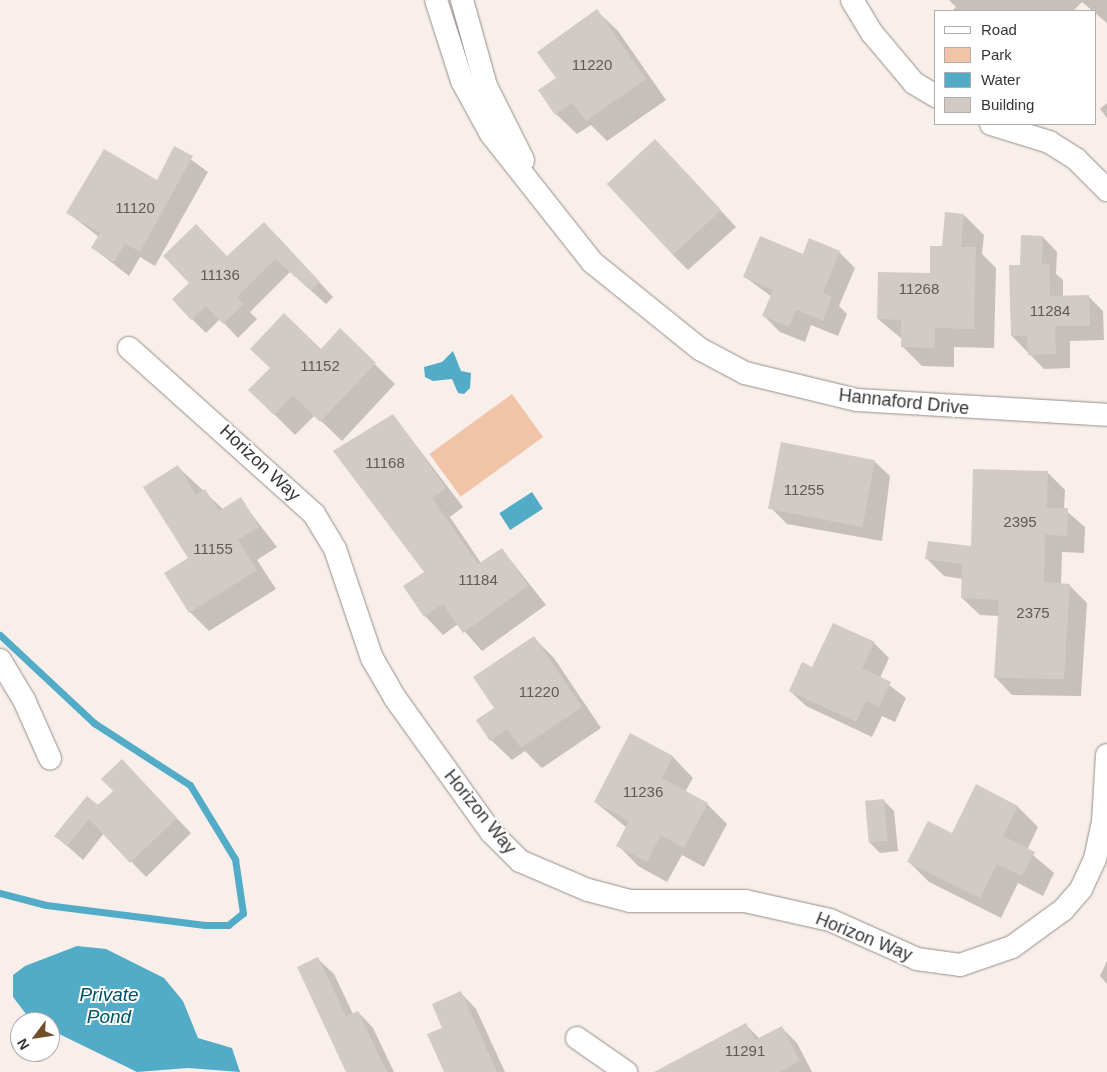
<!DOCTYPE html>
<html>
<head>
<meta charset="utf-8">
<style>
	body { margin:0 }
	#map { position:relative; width:1107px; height:1072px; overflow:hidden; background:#f8efea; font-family:Arial,sans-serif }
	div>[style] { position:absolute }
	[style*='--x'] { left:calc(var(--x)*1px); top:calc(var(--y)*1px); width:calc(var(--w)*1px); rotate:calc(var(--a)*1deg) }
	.green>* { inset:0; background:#f1c4a7; transform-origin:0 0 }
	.water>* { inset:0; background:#53acc7; transform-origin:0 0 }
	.shadow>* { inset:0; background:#0003 }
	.stream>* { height:7px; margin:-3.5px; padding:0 3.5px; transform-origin:3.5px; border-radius:3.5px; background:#53acc7 }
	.building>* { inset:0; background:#d2cac5; transform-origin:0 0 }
	.roads { filter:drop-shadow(0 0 1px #968e8a) drop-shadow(0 0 1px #968e8a) }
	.street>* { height:22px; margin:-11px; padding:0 11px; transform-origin:11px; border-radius:11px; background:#fff }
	span { translate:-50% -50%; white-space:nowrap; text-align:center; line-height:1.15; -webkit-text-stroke:4px #fff; paint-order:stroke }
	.number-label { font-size:15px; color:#5f5a58 }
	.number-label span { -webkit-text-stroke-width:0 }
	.street-label { font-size:18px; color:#393533 }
	.water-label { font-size:19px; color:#005164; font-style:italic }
	.legend { position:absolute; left:934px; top:10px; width:162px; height:115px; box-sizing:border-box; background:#fff; border:1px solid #b0aead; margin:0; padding:6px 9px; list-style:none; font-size:15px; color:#393533 }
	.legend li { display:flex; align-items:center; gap:10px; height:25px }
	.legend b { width:25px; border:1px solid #b0aead }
	.north { position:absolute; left:10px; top:1012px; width:50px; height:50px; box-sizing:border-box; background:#fff; border:1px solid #b0aead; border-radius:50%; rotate:239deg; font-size:14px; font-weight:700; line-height:20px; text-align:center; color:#393533 }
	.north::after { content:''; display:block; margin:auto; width:18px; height:22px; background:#734f29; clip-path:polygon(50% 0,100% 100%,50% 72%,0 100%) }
</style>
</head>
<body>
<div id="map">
	<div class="green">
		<i style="left:512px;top:394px;width:53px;height:102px;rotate:54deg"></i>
	</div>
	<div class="water">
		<i style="clip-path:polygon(453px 351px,461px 371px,471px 373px,470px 388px,464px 394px,458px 393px,452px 379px,433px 381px,425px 377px,424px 367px,442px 362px)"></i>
		<i style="left:532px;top:492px;width:20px;height:39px;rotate:57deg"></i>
		<i style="clip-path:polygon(77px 946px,106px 949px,164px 978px,183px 1001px,198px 1038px,232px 1048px,240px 1072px,188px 1068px,137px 1072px,55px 1032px,50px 1022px,38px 1022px,26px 1014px,13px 997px,13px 975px,25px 966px)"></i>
	</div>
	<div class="shadow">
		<i style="clip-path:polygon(949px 0,1107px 0,1107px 23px,1082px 2px,1073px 11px,952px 11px,956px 7px)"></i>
		<i style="clip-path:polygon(597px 11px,618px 31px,666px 100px,607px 141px,591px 125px,577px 134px,556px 114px)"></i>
		<i style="clip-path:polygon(1107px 103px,1107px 118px,1100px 109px)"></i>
		<i style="clip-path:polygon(175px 148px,208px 172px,155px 266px,140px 257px,129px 276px,93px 248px,99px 237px,68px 213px,158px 182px)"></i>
		<i style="clip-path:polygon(670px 156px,736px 227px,688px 270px,673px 255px)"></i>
		<i style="clip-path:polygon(964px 215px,984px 235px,982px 254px,996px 268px,994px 348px,954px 347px,954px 367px,922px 366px,902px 346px,902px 339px,878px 319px,931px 274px)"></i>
		<i style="clip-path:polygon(278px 237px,333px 297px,326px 304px,290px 272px,250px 312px,257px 319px,238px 338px,220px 319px,206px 333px,192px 319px,227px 258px)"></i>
		<i style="clip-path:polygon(1043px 237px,1057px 252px,1056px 274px,1063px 280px,1063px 297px,1089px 297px,1103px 311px,1104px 340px,1070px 341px,1070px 368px,1044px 369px,1012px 336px,1021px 266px)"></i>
		<i style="clip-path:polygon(839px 252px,855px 268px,839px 306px,847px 314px,838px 336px,811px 325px,805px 342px,780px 332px,764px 316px,772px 297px,745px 277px,804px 255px)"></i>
		<i style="clip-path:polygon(340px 330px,395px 384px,342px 441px,315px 415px,295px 435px,250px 390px,321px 350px)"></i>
		<i style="clip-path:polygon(393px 415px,463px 507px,450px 517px,481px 563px,502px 549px,546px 605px,482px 651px,458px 624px,443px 635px,425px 616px,426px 572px)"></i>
		<i style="clip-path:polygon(874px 461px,890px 476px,882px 541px,787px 524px,772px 509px)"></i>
		<i style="clip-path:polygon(178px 467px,224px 510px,240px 499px,277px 547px,257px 560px,276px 589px,209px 631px,190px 612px,190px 558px)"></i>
		<i style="clip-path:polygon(1047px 472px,1065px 490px,1064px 509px,1085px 527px,1084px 553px,1062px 552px,1061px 585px,1069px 585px,1087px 603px,1081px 696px,1012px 695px,995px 677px,999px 616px,980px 615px,962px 598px,963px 579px,944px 576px,927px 559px,972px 547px)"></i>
		<i style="clip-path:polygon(534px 638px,554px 658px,601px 728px,542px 768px,525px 751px,512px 760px,491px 740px,496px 708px)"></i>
		<i style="clip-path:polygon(874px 643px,889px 658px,880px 678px,906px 698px,895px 722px,882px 716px,872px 737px,806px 706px,790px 691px)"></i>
		<i style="clip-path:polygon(631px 735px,673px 757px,693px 778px,685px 792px,707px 804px,727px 824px,704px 867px,682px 855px,667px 882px,638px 866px,618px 845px,627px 828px,595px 802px)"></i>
		<i style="clip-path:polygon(136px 776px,191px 833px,146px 877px,104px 833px,83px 860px,56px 836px)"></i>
		<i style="clip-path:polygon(977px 786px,1018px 807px,1038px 827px,1027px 850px,1054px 873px,1043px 896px,1018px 883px,1001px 918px,929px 882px,909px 862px,953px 834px)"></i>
		<i style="clip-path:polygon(884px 801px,894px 811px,898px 851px,880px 853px,870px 843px)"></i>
		<i style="clip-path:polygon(318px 959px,334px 974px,353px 1014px,358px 1012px,373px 1028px,394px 1072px,348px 1072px)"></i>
		<i style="clip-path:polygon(1107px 961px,1107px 984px,1100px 976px)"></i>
		<i style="clip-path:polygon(461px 993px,476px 1009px,505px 1072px,445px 1072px,444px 1028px)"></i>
		<i style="clip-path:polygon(746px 1025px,760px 1039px,781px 1027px,797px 1043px,812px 1072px,680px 1072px)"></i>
	</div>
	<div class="stream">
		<i style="--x:0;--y:635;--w:129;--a:43.1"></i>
		<i style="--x:94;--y:723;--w:114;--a:32.9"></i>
		<i style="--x:190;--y:785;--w:87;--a:58.7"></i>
		<i style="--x:235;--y:859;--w:55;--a:81.6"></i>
		<i style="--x:243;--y:913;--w:19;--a:141"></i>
		<i style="--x:228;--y:925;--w:23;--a:180"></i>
		<i style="--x:205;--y:925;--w:160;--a:-172.8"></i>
		<i style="--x:46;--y:905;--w:48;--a:-165.4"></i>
	</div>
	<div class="building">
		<i style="clip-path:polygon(597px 9px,646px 79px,586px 121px,572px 103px,555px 115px,538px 90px,556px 78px,537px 52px)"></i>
		<i style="left:655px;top:139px;width:97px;height:66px;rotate:47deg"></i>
		<i style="clip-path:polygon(174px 146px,193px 156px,140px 252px,125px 243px,114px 262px,91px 248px,100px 233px,66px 213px,104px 149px,157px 180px)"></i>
		<i style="clip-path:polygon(945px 212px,964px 214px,961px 247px,976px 247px,974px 329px,935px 328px,935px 348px,901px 347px,901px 320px,877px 319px,878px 272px,930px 273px,930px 246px,942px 246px)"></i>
		<i style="clip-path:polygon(264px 222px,320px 282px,311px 290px,275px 259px,237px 297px,244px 304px,223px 324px,206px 306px,191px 320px,172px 299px,189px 283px,163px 256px,196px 224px,227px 256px)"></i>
		<i style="clip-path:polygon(1021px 235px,1043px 236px,1042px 264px,1049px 264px,1050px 296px,1089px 295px,1090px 326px,1055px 326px,1056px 354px,1028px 355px,1027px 336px,1011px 336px,1009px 265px,1020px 265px)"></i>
		<i style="clip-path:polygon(760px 236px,803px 254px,809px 238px,840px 251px,823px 293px,832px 297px,823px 321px,796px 310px,789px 327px,762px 316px,773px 290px,743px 277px)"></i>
		<i style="clip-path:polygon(284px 313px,321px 349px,340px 328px,376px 363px,320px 422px,293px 395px,274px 415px,248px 390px,270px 368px,250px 349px)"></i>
		<i style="clip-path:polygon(393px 414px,446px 488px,432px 498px,478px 564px,502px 548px,528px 586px,463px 633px,443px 604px,424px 617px,403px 586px,424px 572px,333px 451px)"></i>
		<i style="left:781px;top:442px;width:96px;height:68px;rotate:11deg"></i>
		<i style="clip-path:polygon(178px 465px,196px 495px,205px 489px,219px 511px,241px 497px,259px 527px,238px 540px,257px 570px,189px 613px,164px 573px,188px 558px,143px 487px)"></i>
		<i style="clip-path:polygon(973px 469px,1048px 471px,1047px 508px,1068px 508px,1067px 536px,1045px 535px,1044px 582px,1070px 584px,1064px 679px,994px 678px,999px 600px,961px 598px,962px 564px,925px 559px,928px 541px,971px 546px)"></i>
		<i style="clip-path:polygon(833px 623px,875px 642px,862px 668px,891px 682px,879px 707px,866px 701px,856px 722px,789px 691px,802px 662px,812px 667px)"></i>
		<i style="clip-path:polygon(534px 636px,582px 707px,521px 748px,507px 729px,490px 741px,476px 720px,494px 708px,473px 677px)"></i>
		<i style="clip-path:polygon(630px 733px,673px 756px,662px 778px,708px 803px,684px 848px,661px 835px,647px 862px,616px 846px,629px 821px,594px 802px)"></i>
		<i style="clip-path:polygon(122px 759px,177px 818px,130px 863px,89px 819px,67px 846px,54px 836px,87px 796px,98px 805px,113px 791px,101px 779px)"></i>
		<i style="clip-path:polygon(976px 784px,1018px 806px,1003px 836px,1035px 852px,1022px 876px,997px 864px,980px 898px,907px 862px,928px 821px,952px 833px)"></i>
		<i style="left:884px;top:799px;width:42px;height:19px;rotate:85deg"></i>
		<i style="clip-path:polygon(318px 957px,346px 1016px,358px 1011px,387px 1072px,346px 1072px,297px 967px)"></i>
		<i style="clip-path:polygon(461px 991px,497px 1072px,444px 1072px,427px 1034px,442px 1028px,432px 1004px)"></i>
		<i style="clip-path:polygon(746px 1023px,755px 1040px,782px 1026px,800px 1061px,780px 1072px,654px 1072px)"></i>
	</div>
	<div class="roads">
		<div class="street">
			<i style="--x:436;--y:0;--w:85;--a:72.2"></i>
			<i style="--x:462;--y:81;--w:60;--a:61.3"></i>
			<i style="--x:491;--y:134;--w:163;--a:51.7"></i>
			<i style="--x:592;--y:262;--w:139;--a:38.9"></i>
			<i style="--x:700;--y:349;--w:51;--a:28.1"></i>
			<i style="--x:745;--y:373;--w:115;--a:13.6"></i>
			<i style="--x:857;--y:400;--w:250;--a:3.4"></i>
			<i style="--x:462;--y:0;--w:89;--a:74.4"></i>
			<i style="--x:486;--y:86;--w:83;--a:63.4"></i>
			<i style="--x:852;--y:0;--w:39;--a:59"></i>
			<i style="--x:872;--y:33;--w:65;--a:50"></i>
			<i style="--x:914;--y:83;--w:26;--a:31"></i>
			<i style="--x:991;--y:124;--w:61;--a:17.2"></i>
			<i style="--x:1049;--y:142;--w:32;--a:32"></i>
			<i style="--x:1076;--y:159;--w:44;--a:45"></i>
			<i style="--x:129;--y:348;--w:249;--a:41.9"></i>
			<i style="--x:314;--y:514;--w:41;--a:59"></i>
			<i style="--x:335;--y:549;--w:115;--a:71.3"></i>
			<i style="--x:372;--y:658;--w:46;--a:60.1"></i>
			<i style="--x:395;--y:698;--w:165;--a:54.4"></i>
			<i style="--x:491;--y:832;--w:41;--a:45"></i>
			<i style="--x:520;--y:861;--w:74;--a:23.1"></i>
			<i style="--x:588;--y:890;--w:43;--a:14.7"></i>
			<i style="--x:630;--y:901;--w:115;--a:0"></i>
			<i style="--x:745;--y:901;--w:87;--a:12.6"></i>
			<i style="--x:830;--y:920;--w:95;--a:24.1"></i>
			<i style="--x:917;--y:959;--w:43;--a:7.9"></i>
			<i style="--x:960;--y:965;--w:55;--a:-19.1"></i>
			<i style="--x:1012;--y:947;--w:63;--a:-36"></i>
			<i style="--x:1063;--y:910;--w:28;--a:-49"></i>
			<i style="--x:1081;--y:889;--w:33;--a:-65"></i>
			<i style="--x:1095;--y:859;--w:38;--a:-78"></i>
			<i style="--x:1103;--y:822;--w:67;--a:-86.6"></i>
			<i style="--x:0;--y:660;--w:47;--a:59"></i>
			<i style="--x:24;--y:700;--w:64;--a:65.9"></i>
			<i style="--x:577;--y:1038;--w:60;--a:34.8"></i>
		</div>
	</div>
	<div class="number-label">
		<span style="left:592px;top:65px">11220</span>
		<span style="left:135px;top:208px">11120</span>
		<span style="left:220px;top:275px">11136</span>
		<span style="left:919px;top:289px">11268</span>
		<span style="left:1050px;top:311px">11284</span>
		<span style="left:320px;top:366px">11152</span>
		<span style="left:385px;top:463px">11168</span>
		<span style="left:804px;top:490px">11255</span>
		<span style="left:1020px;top:522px">2395</span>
		<span style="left:213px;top:549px">11155</span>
		<span style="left:478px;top:580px">11184</span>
		<span style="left:1033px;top:613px">2375</span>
		<span style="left:539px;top:692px">11220</span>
		<span style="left:643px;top:792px">11236</span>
		<span style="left:745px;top:1051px">11291</span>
	</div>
	<div class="street-label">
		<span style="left:904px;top:402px;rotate:6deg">Hannaford Drive</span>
		<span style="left:260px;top:463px;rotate:43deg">Horizon Way</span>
		<span style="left:480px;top:812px;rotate:51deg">Horizon Way</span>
		<span style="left:864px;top:937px;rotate:22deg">Horizon Way</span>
	</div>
	<div class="water-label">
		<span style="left:109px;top:1006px">Private<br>Pond</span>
	</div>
	<ul class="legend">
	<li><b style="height:6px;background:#fff"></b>Road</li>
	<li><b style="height:14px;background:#f1c4a7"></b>Park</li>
	<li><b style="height:14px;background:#53acc7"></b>Water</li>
	<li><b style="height:14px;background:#d2cac5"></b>Building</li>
	</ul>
	<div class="north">N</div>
</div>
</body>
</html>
